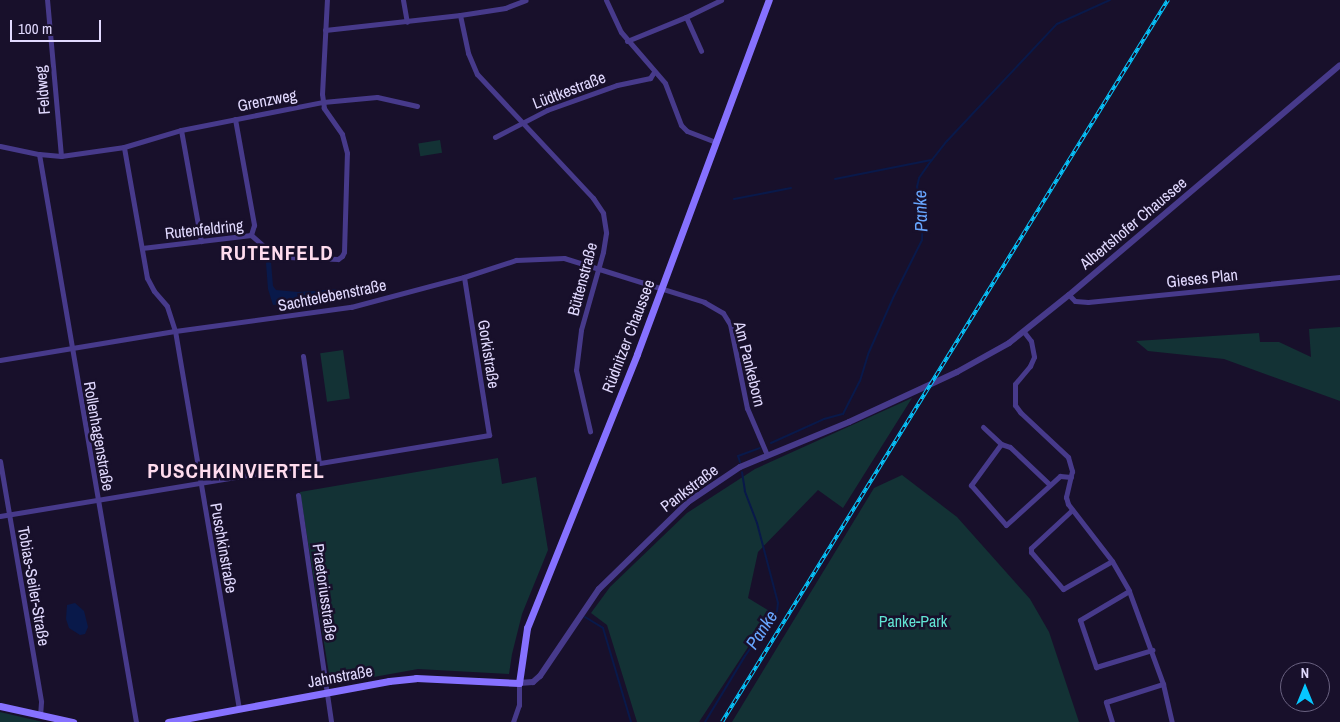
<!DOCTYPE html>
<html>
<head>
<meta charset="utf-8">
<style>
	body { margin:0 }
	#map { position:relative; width:1340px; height:722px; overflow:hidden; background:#18102b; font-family:"Archivo Narrow",sans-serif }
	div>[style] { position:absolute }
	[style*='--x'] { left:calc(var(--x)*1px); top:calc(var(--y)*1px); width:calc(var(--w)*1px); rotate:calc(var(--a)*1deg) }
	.green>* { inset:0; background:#133235; transform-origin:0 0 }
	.water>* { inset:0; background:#09194a }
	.stream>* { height:2px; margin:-1px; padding:0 1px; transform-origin:1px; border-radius:1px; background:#09194a }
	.minor>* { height:5px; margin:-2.5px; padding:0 2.5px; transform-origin:2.5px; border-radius:2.5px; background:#473a8b }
	.tertiary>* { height:6px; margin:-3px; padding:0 3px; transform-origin:3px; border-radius:3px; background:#473a8b }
	.secondary>* { height:7px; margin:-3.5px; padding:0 3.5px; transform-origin:3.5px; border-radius:3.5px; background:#8671ff }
	.rail>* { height:4px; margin-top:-2px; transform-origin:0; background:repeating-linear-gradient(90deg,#18102b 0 5.5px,#06c7ff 0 11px); box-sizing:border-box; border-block:1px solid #06c7ff }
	span { translate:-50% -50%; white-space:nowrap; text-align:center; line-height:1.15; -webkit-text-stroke:5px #18102b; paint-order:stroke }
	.street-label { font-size:16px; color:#e2daff }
	.park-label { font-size:16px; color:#61e4d3 }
	.water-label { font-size:18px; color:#68a6ff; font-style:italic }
	.district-label { font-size:21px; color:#ffdcee; font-weight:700; letter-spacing:1px }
	.north { position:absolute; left:1280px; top:662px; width:50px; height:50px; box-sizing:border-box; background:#18102b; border:1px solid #696180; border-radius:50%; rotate:0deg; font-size:14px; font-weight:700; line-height:20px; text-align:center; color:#e2daff }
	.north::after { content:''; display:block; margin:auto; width:18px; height:22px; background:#06c7ff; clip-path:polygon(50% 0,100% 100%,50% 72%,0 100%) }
	.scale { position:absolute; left:10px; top:20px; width:91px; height:22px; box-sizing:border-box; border:2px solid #e2daff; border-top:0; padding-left:6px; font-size:15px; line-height:18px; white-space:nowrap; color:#e2daff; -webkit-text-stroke:4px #18102b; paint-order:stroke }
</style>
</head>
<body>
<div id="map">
	<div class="green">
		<i style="left:440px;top:140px;width:13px;height:22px;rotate:81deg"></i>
		<i style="clip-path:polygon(1340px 327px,1340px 401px,1224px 359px,1148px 351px,1136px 341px,1259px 333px,1260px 342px,1279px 342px,1311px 357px,1309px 329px)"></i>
		<i style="left:343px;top:350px;width:49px;height:23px;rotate:82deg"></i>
		<i style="clip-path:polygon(912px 398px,843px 508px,818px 490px,758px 552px,748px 598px,771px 612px,699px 722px,637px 722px,607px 625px,591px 613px,610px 587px,687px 513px,755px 469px)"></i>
		<i style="clip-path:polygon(498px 458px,502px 484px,536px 477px,548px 550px,522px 614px,512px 654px,509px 674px,418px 669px,335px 684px,329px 674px,300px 492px)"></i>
		<i style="clip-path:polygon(902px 475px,957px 517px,1030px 599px,1049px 632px,1079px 722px,732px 722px,874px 488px)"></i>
		<i style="clip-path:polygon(0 712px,43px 722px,0 722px)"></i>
	</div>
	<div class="water">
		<i style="clip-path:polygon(268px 261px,271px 262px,273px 286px,276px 290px,298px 292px,357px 288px,365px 288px,365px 293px,273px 305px,268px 289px,266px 263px)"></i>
		<i style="clip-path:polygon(75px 603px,84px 611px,88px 627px,85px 634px,80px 635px,69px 628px,66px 619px,67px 605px)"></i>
	</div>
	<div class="stream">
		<i style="--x:835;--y:179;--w:98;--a:-11.2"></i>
		<i style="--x:734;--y:199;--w:58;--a:-10.9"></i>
		<i style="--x:771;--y:443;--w:58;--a:-24.4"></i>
		<i style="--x:824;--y:419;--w:20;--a:-15"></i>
		<i style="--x:843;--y:414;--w:37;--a:-63"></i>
		<i style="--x:860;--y:381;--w:30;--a:-73"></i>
		<i style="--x:869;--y:352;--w:59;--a:-66"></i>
		<i style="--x:893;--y:298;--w:65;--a:-63.4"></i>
		<i style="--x:922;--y:240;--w:23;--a:-88"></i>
		<i style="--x:923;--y:217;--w:31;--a:-101"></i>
		<i style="--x:917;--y:187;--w:9;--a:-77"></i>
		<i style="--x:919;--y:178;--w:16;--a:-55"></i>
		<i style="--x:928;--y:165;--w:31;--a:-52"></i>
		<i style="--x:947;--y:141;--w:161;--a:-46.8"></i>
		<i style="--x:1057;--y:24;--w:58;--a:-24.4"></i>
		<i style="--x:740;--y:462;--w:6;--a:-108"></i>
		<i style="--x:738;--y:456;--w:23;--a:-20"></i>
		<i style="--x:585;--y:617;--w:21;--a:31"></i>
		<i style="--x:603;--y:628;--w:98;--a:73.4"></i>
		<i style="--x:705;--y:722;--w:77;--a:-58.8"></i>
		<i style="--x:745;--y:656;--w:55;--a:-54.6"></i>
		<i style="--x:777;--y:611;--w:8;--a:-83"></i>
		<i style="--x:778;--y:603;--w:83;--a:-104.7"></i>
		<i style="--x:757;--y:523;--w:34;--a:-111"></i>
		<i style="--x:745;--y:491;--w:19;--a:-99"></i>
	</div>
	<div class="minor">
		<i style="--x:403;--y:0;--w:22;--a:80"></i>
		<i style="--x:606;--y:0;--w:35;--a:65"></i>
		<i style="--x:621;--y:32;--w:67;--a:49.2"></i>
		<i style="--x:665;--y:83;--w:45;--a:69.1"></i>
		<i style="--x:681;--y:125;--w:8;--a:45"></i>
		<i style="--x:687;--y:131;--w:30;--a:21"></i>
		<i style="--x:460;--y:15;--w:39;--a:78"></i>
		<i style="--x:468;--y:53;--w:23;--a:67"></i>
		<i style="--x:477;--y:74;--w:170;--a:46.9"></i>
		<i style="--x:593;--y:198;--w:18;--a:56"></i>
		<i style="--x:603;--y:213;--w:20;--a:81"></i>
		<i style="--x:606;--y:233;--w:19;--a:99"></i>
		<i style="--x:603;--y:252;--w:81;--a:105.8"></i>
		<i style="--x:581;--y:330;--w:40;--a:97.1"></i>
		<i style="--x:576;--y:370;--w:63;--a:77.1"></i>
		<i style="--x:686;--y:17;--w:37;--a:66"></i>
		<i style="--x:325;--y:30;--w:136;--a:-6.3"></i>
		<i style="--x:460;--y:15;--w:46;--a:-8.8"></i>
		<i style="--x:505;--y:8;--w:22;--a:-21"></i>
		<i style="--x:627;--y:41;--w:64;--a:-22.1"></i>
		<i style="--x:686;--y:17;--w:39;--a:-26"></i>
		<i style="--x:235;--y:119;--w:108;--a:79.8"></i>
		<i style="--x:254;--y:225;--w:10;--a:107"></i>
		<i style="--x:181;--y:130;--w:113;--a:79.8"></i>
		<i style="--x:495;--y:137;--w:59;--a:-27.4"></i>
		<i style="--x:547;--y:110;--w:74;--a:-19.7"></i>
		<i style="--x:617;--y:85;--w:34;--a:-12"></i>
		<i style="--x:650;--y:78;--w:7;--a:-56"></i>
		<i style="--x:0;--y:146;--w:40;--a:12"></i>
		<i style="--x:39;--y:154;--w:22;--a:5"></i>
		<i style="--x:61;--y:156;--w:157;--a:-95.1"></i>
		<i style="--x:39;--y:154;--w:576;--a:80.31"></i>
		<i style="--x:61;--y:156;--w:64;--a:-8.1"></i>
		<i style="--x:142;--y:248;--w:110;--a:-6.8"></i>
		<i style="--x:251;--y:235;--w:21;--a:41"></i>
		<i style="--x:267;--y:249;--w:22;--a:21"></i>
		<i style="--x:288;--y:257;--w:50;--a:2.3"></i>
		<i style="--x:338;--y:259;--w:5;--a:-37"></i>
		<i style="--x:342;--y:256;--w:4;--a:-63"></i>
		<i style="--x:344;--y:252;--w:99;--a:-88.3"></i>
		<i style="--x:347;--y:153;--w:20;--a:-105"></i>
		<i style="--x:342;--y:134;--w:32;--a:-125"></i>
		<i style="--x:324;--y:108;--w:14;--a:-98"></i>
		<i style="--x:322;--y:94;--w:94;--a:-87"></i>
		<i style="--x:1069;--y:295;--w:8;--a:45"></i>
		<i style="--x:1075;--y:301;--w:13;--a:4"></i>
		<i style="--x:1088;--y:302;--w:253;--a:-5.7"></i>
		<i style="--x:1024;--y:332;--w:11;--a:52"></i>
		<i style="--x:1031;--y:341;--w:16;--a:79"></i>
		<i style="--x:1034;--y:357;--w:10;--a:114"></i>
		<i style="--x:1030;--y:366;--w:23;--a:130"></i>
		<i style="--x:1015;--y:384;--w:21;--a:90"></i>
		<i style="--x:1015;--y:405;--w:9;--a:54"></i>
		<i style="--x:1020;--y:412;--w:66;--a:43.2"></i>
		<i style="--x:1068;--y:457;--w:15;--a:74"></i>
		<i style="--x:1072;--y:471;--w:27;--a:103"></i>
		<i style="--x:1066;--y:497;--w:7;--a:74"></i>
		<i style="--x:1068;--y:504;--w:72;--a:52.3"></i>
		<i style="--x:1112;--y:561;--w:34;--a:60"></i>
		<i style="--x:1129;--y:591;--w:99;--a:69.9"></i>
		<i style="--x:1163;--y:684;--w:39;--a:77"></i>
		<i style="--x:303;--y:356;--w:108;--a:81.5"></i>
		<i style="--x:0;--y:360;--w:177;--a:-9.4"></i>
		<i style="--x:175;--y:331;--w:178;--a:-7.8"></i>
		<i style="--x:351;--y:307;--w:117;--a:-14.9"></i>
		<i style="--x:464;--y:277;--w:55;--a:-18.1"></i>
		<i style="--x:516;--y:260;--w:48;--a:-2.4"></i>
		<i style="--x:564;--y:258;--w:147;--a:17.4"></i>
		<i style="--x:704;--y:302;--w:22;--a:30"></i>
		<i style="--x:723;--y:313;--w:13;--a:58"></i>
		<i style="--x:730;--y:324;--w:86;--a:78.6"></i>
		<i style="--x:747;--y:408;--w:51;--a:66.9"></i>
		<i style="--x:983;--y:427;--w:25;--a:43"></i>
		<i style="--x:1001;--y:444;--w:9;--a:18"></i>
		<i style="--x:1010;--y:447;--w:54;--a:43.5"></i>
		<i style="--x:1001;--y:444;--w:51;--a:126.2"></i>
		<i style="--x:971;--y:485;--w:53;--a:48.8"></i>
		<i style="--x:1006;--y:525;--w:73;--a:-42.2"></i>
		<i style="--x:1060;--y:476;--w:11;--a:5"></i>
		<i style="--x:0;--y:461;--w:244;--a:80.3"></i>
		<i style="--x:41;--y:702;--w:13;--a:94"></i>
		<i style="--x:298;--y:495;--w:229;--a:81.7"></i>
		<i style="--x:1072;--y:510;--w:56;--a:137.2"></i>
		<i style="--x:1031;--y:548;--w:4;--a:90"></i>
		<i style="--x:1031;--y:552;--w:49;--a:49.1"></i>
		<i style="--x:1063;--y:589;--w:56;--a:-29.7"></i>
		<i style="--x:0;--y:516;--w:496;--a:-9.4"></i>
		<i style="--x:489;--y:435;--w:160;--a:-99"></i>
		<i style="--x:1129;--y:591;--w:57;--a:149.4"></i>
		<i style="--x:1080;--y:620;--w:50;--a:71.2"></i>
		<i style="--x:1096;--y:667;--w:59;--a:-16.9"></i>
		<i style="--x:239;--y:709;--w:383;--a:-99.6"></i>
		<i style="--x:175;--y:331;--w:26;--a:-108"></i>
		<i style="--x:167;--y:306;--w:20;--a:-131"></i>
		<i style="--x:154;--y:291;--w:15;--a:-118"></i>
		<i style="--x:147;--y:278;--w:133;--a:-100"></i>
		<i style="--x:124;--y:147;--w:59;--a:-16.6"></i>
		<i style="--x:181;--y:130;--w:145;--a:-11.2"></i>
		<i style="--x:323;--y:102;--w:54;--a:-5.3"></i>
		<i style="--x:377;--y:97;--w:41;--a:12.7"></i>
		<i style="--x:513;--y:722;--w:18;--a:-71"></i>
		<i style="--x:519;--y:705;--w:22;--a:-90"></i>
		<i style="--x:1112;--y:722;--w:21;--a:-107"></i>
		<i style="--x:1106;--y:702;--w:60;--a:-17.5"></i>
	</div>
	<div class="tertiary">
		<i style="--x:519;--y:683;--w:14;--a:-4"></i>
		<i style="--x:533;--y:682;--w:9;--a:-41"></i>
		<i style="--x:540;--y:676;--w:105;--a:-55.9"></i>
		<i style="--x:599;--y:589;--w:124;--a:-44.3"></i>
		<i style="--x:688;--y:502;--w:63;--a:-33.9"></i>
		<i style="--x:740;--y:467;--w:118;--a:-22.4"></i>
		<i style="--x:849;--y:422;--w:119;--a:-24.8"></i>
		<i style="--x:957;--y:372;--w:60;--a:-29.1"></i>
		<i style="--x:1009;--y:343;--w:77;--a:-38.7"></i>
		<i style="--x:1069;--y:295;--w:355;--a:-40.3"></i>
	</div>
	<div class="secondary">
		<i style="--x:0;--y:706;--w:75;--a:12.4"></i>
		<i style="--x:168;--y:722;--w:225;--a:-10.5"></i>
		<i style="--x:389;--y:681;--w:27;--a:-6"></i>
		<i style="--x:416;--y:678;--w:103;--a:2.8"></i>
		<i style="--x:519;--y:683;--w:56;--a:-81.7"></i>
		<i style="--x:527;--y:628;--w:295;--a:-68.1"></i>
		<i style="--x:637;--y:354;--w:378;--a:-69.6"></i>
	</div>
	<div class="rail">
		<i style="--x:722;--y:722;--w:849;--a:-58.3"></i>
	</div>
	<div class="street-label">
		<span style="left:42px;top:90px;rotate:-95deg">Feldweg</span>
		<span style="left:569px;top:90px;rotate:-21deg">Lüdtkestraße</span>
		<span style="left:267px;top:100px;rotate:-11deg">Grenzweg</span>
		<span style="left:1133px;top:223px;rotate:-40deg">Albertshofer Chaussee</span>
		<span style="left:204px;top:229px;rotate:-6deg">Rutenfeldring</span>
		<span style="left:1202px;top:278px;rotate:-6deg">Gieses Plan</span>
		<span style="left:582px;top:279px;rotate:-75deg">Büttenstraße</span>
		<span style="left:332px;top:295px;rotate:-11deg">Sachtelebenstraße</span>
		<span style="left:628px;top:336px;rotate:-69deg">Rüdnitzer Chaussee</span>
		<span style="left:489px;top:354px;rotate:81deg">Gorkistraße</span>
		<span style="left:750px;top:364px;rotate:76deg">Am Pankeborn</span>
		<span style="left:99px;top:436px;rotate:80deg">Rollenhagenstraße</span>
		<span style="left:689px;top:488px;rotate:-37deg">Pankstraße</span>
		<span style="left:224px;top:548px;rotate:80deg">Puschkinstraße</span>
		<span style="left:34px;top:586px;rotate:80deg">Tobias-Seiler-Straße</span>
		<span style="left:325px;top:592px;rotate:82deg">Praetoriusstraße</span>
		<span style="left:340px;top:676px;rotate:-10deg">Jahnstraße</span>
	</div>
	<div class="park-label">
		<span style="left:913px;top:621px">Panke-Park</span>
	</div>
	<div class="water-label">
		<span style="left:921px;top:211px;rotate:-92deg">Panke</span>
		<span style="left:762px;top:630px;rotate:-57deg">Panke</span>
	</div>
	<div class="district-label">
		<span style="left:277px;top:253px">RUTENFELD</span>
		<span style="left:236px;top:471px">PUSCHKINVIERTEL</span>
	</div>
	<div class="north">N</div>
	<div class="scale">100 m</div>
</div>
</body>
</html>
